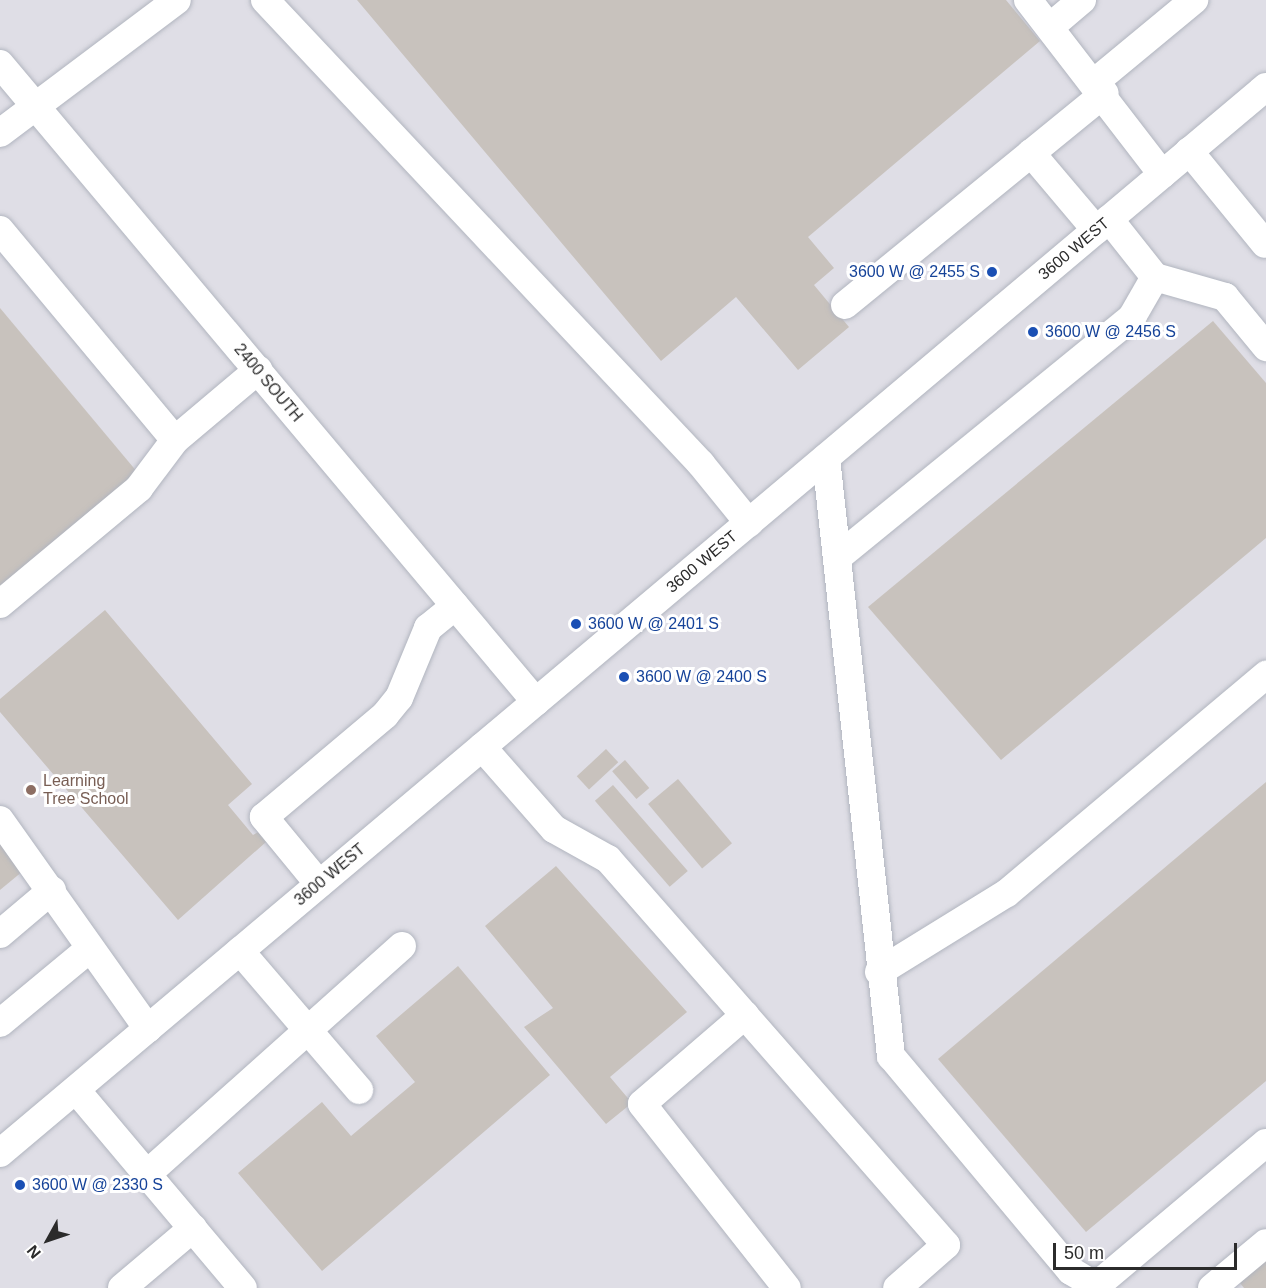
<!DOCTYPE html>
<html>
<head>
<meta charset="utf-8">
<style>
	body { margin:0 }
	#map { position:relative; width:1266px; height:1288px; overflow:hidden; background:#ede5de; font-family:Arial,sans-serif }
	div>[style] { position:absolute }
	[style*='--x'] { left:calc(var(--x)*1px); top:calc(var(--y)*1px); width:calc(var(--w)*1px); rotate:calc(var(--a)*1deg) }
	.industrial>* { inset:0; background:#dfdee6; transform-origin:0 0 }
	.building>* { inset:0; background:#c8c2bd; transform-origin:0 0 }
	.roads { filter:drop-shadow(0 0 2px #b1b5bf) drop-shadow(0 0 2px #b1b5bf) }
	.minor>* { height:28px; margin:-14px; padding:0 14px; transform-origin:14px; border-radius:14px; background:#fff }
	.dots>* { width:16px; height:16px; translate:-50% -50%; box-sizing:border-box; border:3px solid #fff; border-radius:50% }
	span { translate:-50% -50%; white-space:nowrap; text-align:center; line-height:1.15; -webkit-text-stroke:6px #fff; paint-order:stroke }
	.street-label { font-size:16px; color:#2b2b2b }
	.transit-label { font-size:16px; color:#164399 }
	.right { translate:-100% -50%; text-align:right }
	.left { translate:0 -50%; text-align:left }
	.education-label { font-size:16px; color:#785e54 }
	.north { position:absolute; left:18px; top:1210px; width:60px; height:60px; -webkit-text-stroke:4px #fff; paint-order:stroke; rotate:230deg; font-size:16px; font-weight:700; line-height:24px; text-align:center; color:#2b2b2b }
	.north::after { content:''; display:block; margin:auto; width:21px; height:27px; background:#2b2b2b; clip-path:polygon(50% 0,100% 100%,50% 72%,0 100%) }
	.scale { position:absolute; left:1053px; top:1243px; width:184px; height:27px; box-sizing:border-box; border:3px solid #2b2b2b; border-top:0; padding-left:8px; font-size:18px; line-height:21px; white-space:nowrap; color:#2b2b2b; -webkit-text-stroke:4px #fff; paint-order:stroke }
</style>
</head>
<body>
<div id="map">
	<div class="industrial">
		<i style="left:0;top:0;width:1266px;height:1288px"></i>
	</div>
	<div class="building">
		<i style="clip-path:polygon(357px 0,1006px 0,1040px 41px,808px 237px,834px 268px,814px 285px,849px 327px,798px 370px,736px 297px,661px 361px)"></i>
		<i style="clip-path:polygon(0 308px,138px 473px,0 588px)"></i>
		<i style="clip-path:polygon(1213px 321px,1266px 383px,1266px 538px,1001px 760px,868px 607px)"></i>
		<i style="clip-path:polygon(105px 610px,252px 784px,228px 805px,253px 835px,258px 832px,266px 842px,178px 920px,0 712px,0 699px)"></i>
		<i style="left:606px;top:749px;width:18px;height:40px;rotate:47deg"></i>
		<i style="left:625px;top:760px;width:37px;height:17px;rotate:49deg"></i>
		<i style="left:678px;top:779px;width:84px;height:39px;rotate:50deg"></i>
		<i style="clip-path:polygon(1266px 782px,1266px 1081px,1086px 1232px,938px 1059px)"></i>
		<i style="left:613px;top:785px;width:114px;height:24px;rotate:49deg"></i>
		<i style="clip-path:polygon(0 844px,23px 871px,0 890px)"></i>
		<i style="clip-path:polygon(556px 866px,687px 1012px,610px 1077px,632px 1103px,606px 1124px,524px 1027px,553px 1008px,485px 926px)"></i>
		<i style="clip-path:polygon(458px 966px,550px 1075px,322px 1271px,238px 1173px,322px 1102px,351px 1136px,415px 1082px,376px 1036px)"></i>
		<i style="clip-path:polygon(1266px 1252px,1266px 1288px,1244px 1288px,1236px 1278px)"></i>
	</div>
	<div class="roads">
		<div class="minor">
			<i style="--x:265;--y:0;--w:637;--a:46.78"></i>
			<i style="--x:701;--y:464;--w:76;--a:50.9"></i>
			<i style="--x:1028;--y:0;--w:220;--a:52.4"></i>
			<i style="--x:1050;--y:27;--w:42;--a:-40.2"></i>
			<i style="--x:0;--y:64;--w:833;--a:49.97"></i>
			<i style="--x:1095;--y:82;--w:129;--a:-39.6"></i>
			<i style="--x:0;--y:133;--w:221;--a:-36.9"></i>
			<i style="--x:1189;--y:151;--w:120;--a:50.7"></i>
			<i style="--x:1031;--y:153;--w:101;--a:49.8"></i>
			<i style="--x:1109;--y:219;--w:74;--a:51.6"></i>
			<i style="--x:1155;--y:277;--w:73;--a:15.9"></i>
			<i style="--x:1225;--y:297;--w:65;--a:50.6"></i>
			<i style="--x:0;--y:230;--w:273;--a:50.2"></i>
			<i style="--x:845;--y:305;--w:335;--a:-39.2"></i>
			<i style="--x:826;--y:458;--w:602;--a:83.8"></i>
			<i style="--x:891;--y:1056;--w:280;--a:50.1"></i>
			<i style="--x:1071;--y:1271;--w:29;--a:31"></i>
			<i style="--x:1096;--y:1286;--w:222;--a:-40.1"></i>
			<i style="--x:838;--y:557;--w:380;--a:-39.2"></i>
			<i style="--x:1132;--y:317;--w:46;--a:-60.1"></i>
			<i style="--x:0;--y:604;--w:181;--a:-39.8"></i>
			<i style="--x:139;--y:488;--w:60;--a:-53.1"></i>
			<i style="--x:175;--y:440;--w:109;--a:-40.1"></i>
			<i style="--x:482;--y:747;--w:109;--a:48.7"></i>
			<i style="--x:554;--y:829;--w:62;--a:29.1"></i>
			<i style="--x:608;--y:859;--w:513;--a:48.79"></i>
			<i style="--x:946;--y:1245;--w:65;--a:138.7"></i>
			<i style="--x:0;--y:820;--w:256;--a:54.7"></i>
			<i style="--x:319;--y:884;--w:87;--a:-129.4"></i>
			<i style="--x:264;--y:817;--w:158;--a:-40.1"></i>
			<i style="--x:385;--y:715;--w:22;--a:-51"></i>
			<i style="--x:399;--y:698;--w:76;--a:-67.5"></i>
			<i style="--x:428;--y:628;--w:35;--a:-39"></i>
			<i style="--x:0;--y:934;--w:68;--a:-40.2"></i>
			<i style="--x:240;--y:951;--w:183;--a:49.4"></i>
			<i style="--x:879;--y:972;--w:150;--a:-31.7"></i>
			<i style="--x:1007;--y:893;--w:339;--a:-40.1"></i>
			<i style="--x:745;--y:1015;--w:136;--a:139.2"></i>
			<i style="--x:642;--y:1104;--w:234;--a:51.8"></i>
			<i style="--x:0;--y:1023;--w:114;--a:-39.7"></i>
			<i style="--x:76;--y:1090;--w:259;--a:49.9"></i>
			<i style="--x:0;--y:1153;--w:1655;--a:-40.1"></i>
			<i style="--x:147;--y:1174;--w:342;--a:-41.8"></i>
			<i style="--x:122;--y:1288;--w:93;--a:-40.2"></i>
			<i style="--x:1212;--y:1288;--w:70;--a:-39.8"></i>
		</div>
	</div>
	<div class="dots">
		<i style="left:992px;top:272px;background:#1a4fb4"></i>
		<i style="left:1033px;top:332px;background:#1a4fb4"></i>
		<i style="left:576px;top:624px;background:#1a4fb4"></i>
		<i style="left:624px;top:677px;background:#1a4fb4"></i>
		<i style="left:31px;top:790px;background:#8d6e63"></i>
		<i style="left:20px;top:1185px;background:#1a4fb4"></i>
	</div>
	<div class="street-label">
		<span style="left:1074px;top:249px;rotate:-40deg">3600 WEST</span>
		<span style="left:268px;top:383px;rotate:50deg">2400 SOUTH</span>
		<span style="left:702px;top:562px;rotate:-40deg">3600 WEST</span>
		<span style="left:330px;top:875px;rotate:-40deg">3600 WEST</span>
	</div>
	<div class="transit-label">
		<span class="right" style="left:980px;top:272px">3600 W @ 2455 S</span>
		<span class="left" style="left:1045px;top:332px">3600 W @ 2456 S</span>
		<span class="left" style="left:588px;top:624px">3600 W @ 2401 S</span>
		<span class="left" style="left:636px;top:677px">3600 W @ 2400 S</span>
		<span class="left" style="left:32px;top:1185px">3600 W @ 2330 S</span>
	</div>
	<div class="education-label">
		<span class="left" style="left:43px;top:790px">Learning<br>Tree School</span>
	</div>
	<div class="north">N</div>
	<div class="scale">50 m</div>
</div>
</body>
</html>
